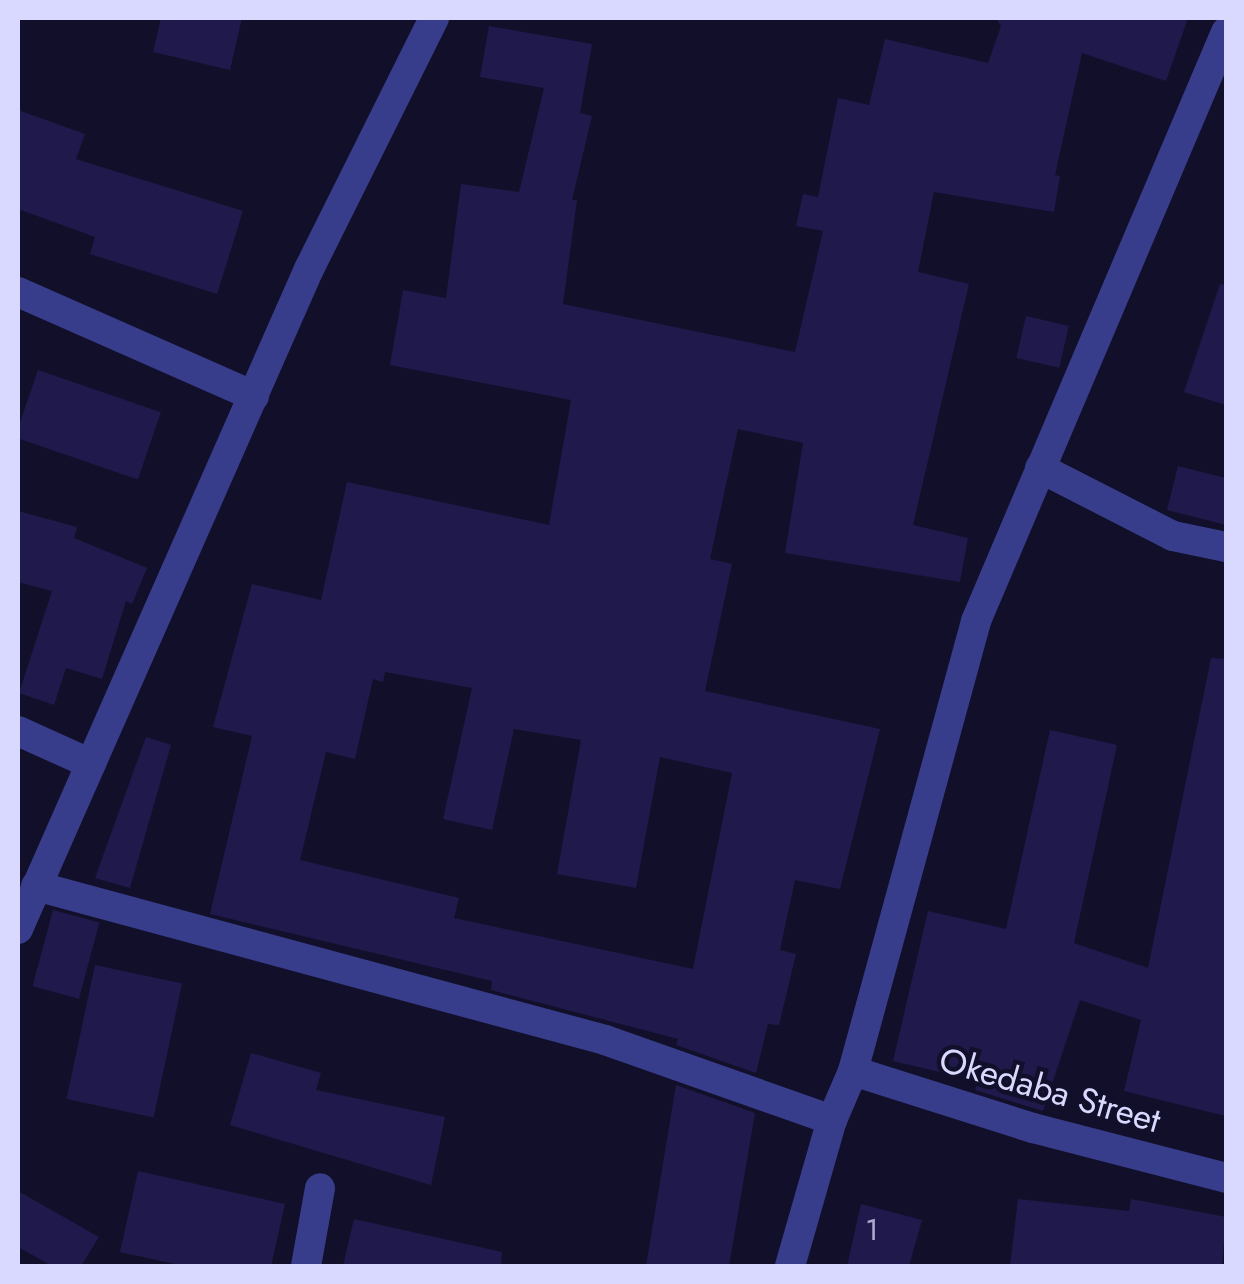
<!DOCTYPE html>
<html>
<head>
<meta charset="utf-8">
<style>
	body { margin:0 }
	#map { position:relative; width:1244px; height:1284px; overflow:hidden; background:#110f2a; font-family:Jost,sans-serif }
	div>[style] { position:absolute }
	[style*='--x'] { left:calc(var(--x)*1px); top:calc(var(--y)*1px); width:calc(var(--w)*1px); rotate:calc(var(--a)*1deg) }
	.building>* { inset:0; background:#201a4c; transform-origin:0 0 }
	.street>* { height:30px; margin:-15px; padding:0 15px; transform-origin:15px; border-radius:15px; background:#383d8b }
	span { translate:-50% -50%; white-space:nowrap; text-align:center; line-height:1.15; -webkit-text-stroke:9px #110f2a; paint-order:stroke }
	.number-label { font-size:30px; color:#aba9d2 }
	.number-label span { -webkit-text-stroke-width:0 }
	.street-label { font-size:35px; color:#d9d9ff }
	.frame { position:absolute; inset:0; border:20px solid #d9d9ff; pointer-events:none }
</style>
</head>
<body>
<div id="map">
	<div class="building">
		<i style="clip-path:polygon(161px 18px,242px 18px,230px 70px,153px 52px)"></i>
		<i style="clip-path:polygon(evenodd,996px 18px,1188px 18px,1166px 81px,1082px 53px,1055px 175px,1060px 176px,1054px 212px,934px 192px,918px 272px,969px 284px,913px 525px,968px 538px,960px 582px,785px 553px,803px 443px,738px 429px,710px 559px,732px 564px,705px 691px,880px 729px,840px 889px,795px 880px,780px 950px,796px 954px,779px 1025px,768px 1024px,756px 1073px,676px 1045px,678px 1039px,491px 990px,492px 981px,210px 914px,252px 736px,213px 727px,252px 584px,321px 600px,347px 482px,549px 525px,571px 400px,390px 365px,403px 290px,446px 298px,461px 184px,519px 192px,544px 88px,480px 77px,489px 26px,592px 44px,580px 113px,592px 116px,572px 200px,577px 200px,563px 304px,795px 352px,823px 231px,796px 226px,803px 194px,818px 197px,838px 98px,869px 105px,885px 39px,988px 63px,1001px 26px,996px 18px,385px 672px,472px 688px,443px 819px,492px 830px,514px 729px,581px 740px,557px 874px,636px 888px,660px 757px,732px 773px,693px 969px,454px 918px,459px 898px,300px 860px,326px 752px,355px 759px,373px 679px,383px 682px,385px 672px)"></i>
		<i style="clip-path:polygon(18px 110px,85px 134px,76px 159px,243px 211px,217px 294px,90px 254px,95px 237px,18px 209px)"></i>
		<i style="clip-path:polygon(1220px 284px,1226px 285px,1226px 405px,1184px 392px)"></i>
		<i style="left:1026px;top:316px;width:44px;height:43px;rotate:13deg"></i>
		<i style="left:38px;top:370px;width:130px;height:71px;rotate:19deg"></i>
		<i style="clip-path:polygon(1178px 466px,1226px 478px,1226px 525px,1167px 510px)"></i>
		<i style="clip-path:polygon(18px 511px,77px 527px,74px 538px,147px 568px,132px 604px,126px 601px,102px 679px,66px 668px,54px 705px,19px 693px,52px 591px,18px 582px)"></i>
		<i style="clip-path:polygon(1211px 658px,1226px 659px,1226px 1116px,1124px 1091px,1141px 1020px,1080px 1000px,1043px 1111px,975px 1090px,978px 1081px,893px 1061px,928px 911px,1006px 929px,1050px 730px,1117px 745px,1074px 943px,1148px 968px)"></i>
		<i style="clip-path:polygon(146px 737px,171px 745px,130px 888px,95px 878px)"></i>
		<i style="left:53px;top:910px;width:48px;height:79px;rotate:15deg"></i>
		<i style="left:95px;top:965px;width:89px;height:137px;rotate:12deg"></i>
		<i style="clip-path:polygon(251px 1053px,321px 1073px,316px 1090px,445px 1117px,431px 1185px,230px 1125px)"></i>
		<i style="clip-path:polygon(676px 1085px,755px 1113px,729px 1266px,646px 1266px)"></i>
		<i style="clip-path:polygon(138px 1171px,285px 1204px,271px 1266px,184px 1266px,120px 1252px)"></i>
		<i style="clip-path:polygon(18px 1191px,99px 1237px,81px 1266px,52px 1266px,18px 1247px)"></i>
		<i style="clip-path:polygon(1018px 1199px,1129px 1211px,1131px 1199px,1226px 1217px,1222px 1266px,1010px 1266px)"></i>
		<i style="clip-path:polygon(861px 1204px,922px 1220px,909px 1266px,847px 1266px)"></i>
		<i style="clip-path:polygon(354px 1219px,502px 1252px,501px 1266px,343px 1266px)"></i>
	</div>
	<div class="street">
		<i style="--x:18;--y:292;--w:258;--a:23.8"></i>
		<i style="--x:1040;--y:468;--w:149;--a:27.1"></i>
		<i style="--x:1173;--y:536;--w:54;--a:11.7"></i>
		<i style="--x:18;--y:731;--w:80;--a:24.3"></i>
		<i style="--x:36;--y:886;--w:589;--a:15.14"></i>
		<i style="--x:605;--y:1040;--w:241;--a:19.4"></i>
		<i style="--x:18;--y:929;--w:721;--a:-66.21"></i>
		<i style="--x:309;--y:269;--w:280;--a:-63.5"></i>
		<i style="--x:853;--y:1071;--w:189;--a:17.6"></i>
		<i style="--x:1033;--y:1128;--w:199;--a:14.5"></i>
		<i style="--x:306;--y:1266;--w:79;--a:-79.8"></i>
		<i style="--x:790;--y:1266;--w:152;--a:-74"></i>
		<i style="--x:832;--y:1120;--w:53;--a:-66.8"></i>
		<i style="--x:853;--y:1071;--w:467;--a:-74.7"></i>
		<i style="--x:976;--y:621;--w:640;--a:-67"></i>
	</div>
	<div class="number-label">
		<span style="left:872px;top:1230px">1</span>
	</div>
	<div class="street-label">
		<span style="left:1050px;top:1090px;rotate:16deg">Okedaba Street</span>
	</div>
	<div class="frame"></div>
</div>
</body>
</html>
